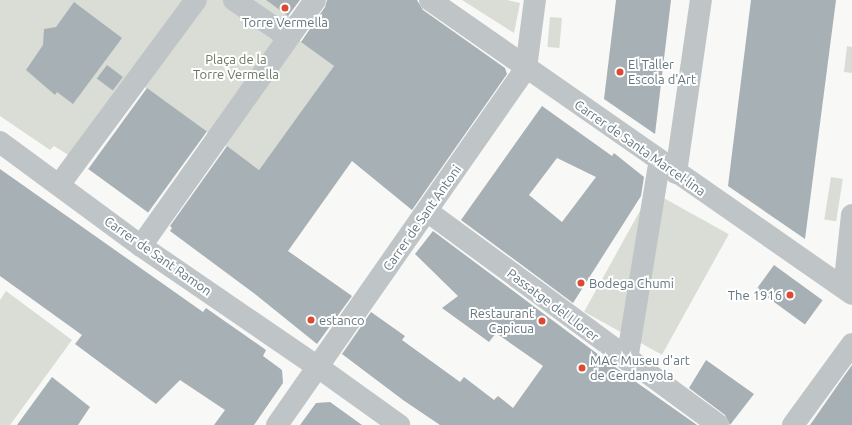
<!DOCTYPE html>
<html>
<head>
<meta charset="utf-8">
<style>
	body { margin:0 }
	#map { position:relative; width:852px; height:425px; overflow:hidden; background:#f8f8f6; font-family:Ubuntu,sans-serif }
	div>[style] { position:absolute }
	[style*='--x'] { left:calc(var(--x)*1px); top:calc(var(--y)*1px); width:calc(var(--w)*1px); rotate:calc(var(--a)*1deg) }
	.green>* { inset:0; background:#d9ddd5; transform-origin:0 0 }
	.building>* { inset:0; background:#a7b0b5; transform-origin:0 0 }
	.street>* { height:22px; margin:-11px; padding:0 11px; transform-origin:11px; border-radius:11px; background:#bfc4c7 }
	.dots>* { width:11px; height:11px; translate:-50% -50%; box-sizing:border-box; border:2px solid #fff; border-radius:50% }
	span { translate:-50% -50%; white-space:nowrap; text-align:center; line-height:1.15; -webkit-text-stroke:4px #fff; paint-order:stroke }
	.poi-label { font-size:13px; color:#65767f }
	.left { translate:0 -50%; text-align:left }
	.right { translate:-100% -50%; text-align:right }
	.park-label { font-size:13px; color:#697863 }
	.street-label { font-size:13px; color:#65767f }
</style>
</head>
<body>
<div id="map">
	<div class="green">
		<i style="clip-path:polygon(0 0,266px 0,305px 27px,298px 39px,334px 66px,259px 170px,131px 77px,70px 156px,54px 146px,50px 150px,0 116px)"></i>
		<i style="clip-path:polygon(462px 0,507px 0,520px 3px,514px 33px)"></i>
		<i style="left:550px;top:17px;width:12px;height:30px;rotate:5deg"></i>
		<i style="clip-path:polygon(847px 46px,852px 47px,852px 73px,844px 72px)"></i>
		<i style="left:831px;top:177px;width:12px;height:43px;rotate:9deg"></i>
		<i style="left:651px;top:191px;width:89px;height:138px;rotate:29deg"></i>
		<i style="clip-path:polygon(6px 291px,72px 340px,10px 425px,0 425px,0 300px)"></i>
	</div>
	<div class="building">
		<i style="clip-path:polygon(266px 0,300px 0,288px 16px)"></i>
		<i style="clip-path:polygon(327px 0,417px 0,423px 10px,505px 68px,507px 74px,412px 210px,352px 161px,288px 251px,352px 296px,317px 344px,255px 294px,170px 231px,172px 228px,170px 226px,227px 146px,259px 170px,334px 66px,301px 42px,325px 7px)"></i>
		<i style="clip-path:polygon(616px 0,671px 0,655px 134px,604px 99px)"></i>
		<i style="clip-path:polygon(751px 0,836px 0,805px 239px,728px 186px)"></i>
		<i style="clip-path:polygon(74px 2px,122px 38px,73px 104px,57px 92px,55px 95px,26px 70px,43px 45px,44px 29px,56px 27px)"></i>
		<i style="left:107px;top:65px;width:20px;height:17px;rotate:37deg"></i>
		<i style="left:147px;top:88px;width:74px;height:100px;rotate:36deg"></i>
		<i style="clip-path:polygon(evenodd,542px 106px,612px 156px,614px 153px,644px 177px,641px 196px,573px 303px,461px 220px,542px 106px,557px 158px,596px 177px,562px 222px,529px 195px,557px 158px)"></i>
		<i style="clip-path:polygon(0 169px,203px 312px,206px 308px,266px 350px,263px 356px,282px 370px,283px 383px,254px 425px,214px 425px,225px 410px,180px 380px,156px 404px,75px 344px,82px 335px,0 276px)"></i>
		<i style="clip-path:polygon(433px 231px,619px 370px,697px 425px,440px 425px,403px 400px,342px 354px,371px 312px,405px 336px,402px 340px,460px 382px,464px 377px,494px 400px,498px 396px,513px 408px,543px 366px,496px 333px,489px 342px,442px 308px,458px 296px,415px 254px)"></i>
		<i style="left:774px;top:265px;width:60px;height:30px;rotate:36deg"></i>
		<i style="clip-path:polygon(706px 360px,754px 394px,730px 425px,725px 415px,689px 388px)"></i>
		<i style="clip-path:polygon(852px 365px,852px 425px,810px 425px,842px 379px)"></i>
		<i style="clip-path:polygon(52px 377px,90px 407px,78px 425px,17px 425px)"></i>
		<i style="clip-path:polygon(330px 402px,362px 425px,300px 425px,316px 403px)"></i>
	</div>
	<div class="street">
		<i style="--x:234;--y:0;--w:65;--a:34.4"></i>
		<i style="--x:430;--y:0;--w:514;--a:34.86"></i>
		<i style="--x:0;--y:142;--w:175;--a:36.4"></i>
		<i style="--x:141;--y:246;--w:214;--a:34.4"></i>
		<i style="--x:318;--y:367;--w:100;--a:35.6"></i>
		<i style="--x:676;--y:173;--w:175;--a:-81.8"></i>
		<i style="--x:59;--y:185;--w:230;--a:-53.5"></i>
		<i style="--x:427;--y:211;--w:361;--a:36.3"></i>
		<i style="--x:852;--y:215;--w:64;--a:96.2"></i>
		<i style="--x:845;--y:279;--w:12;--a:55"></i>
		<i style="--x:141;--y:246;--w:301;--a:-54.7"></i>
		<i style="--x:627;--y:360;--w:193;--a:-80.7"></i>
		<i style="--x:277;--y:425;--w:435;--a:-55.1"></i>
		<i style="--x:526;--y:68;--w:69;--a:-82.5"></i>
		<i style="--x:793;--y:425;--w:100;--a:-53.9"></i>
	</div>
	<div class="dots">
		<i style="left:285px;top:8px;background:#db4b34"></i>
		<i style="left:620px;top:72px;background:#db4b34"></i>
		<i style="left:581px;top:283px;background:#db4b34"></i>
		<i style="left:790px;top:295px;background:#db4b34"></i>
		<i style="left:311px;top:320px;background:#db4b34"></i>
		<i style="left:542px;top:321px;background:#db4b34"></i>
		<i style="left:582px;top:368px;background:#db4b34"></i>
	</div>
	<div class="poi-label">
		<span style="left:285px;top:22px">Torre Vermella</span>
		<span class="left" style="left:628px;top:72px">El Taller<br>Escola d'Art</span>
		<span class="left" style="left:589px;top:283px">Bodega Chumi</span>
		<span class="right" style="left:782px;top:295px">The 1916</span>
		<span class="right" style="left:534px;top:321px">Restaurant<br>Capicua</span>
		<span class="left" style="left:319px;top:320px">estanco</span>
		<span class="left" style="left:590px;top:368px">MAC Museu d'art<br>de Cerdanyola</span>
	</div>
	<div class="park-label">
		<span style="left:236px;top:67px">Plaça de la<br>Torre Vermella</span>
	</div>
	<div class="street-label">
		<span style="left:640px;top:148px;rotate:35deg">Carrer de Santa Marcel·lina</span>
		<span style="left:422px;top:218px;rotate:-55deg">Carrer de Sant Antoni</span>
		<span style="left:158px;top:256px;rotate:35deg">Carrer de Sant Ramon</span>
		<span style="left:553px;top:305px;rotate:37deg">Passatge del Llorer</span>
	</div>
</div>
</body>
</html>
